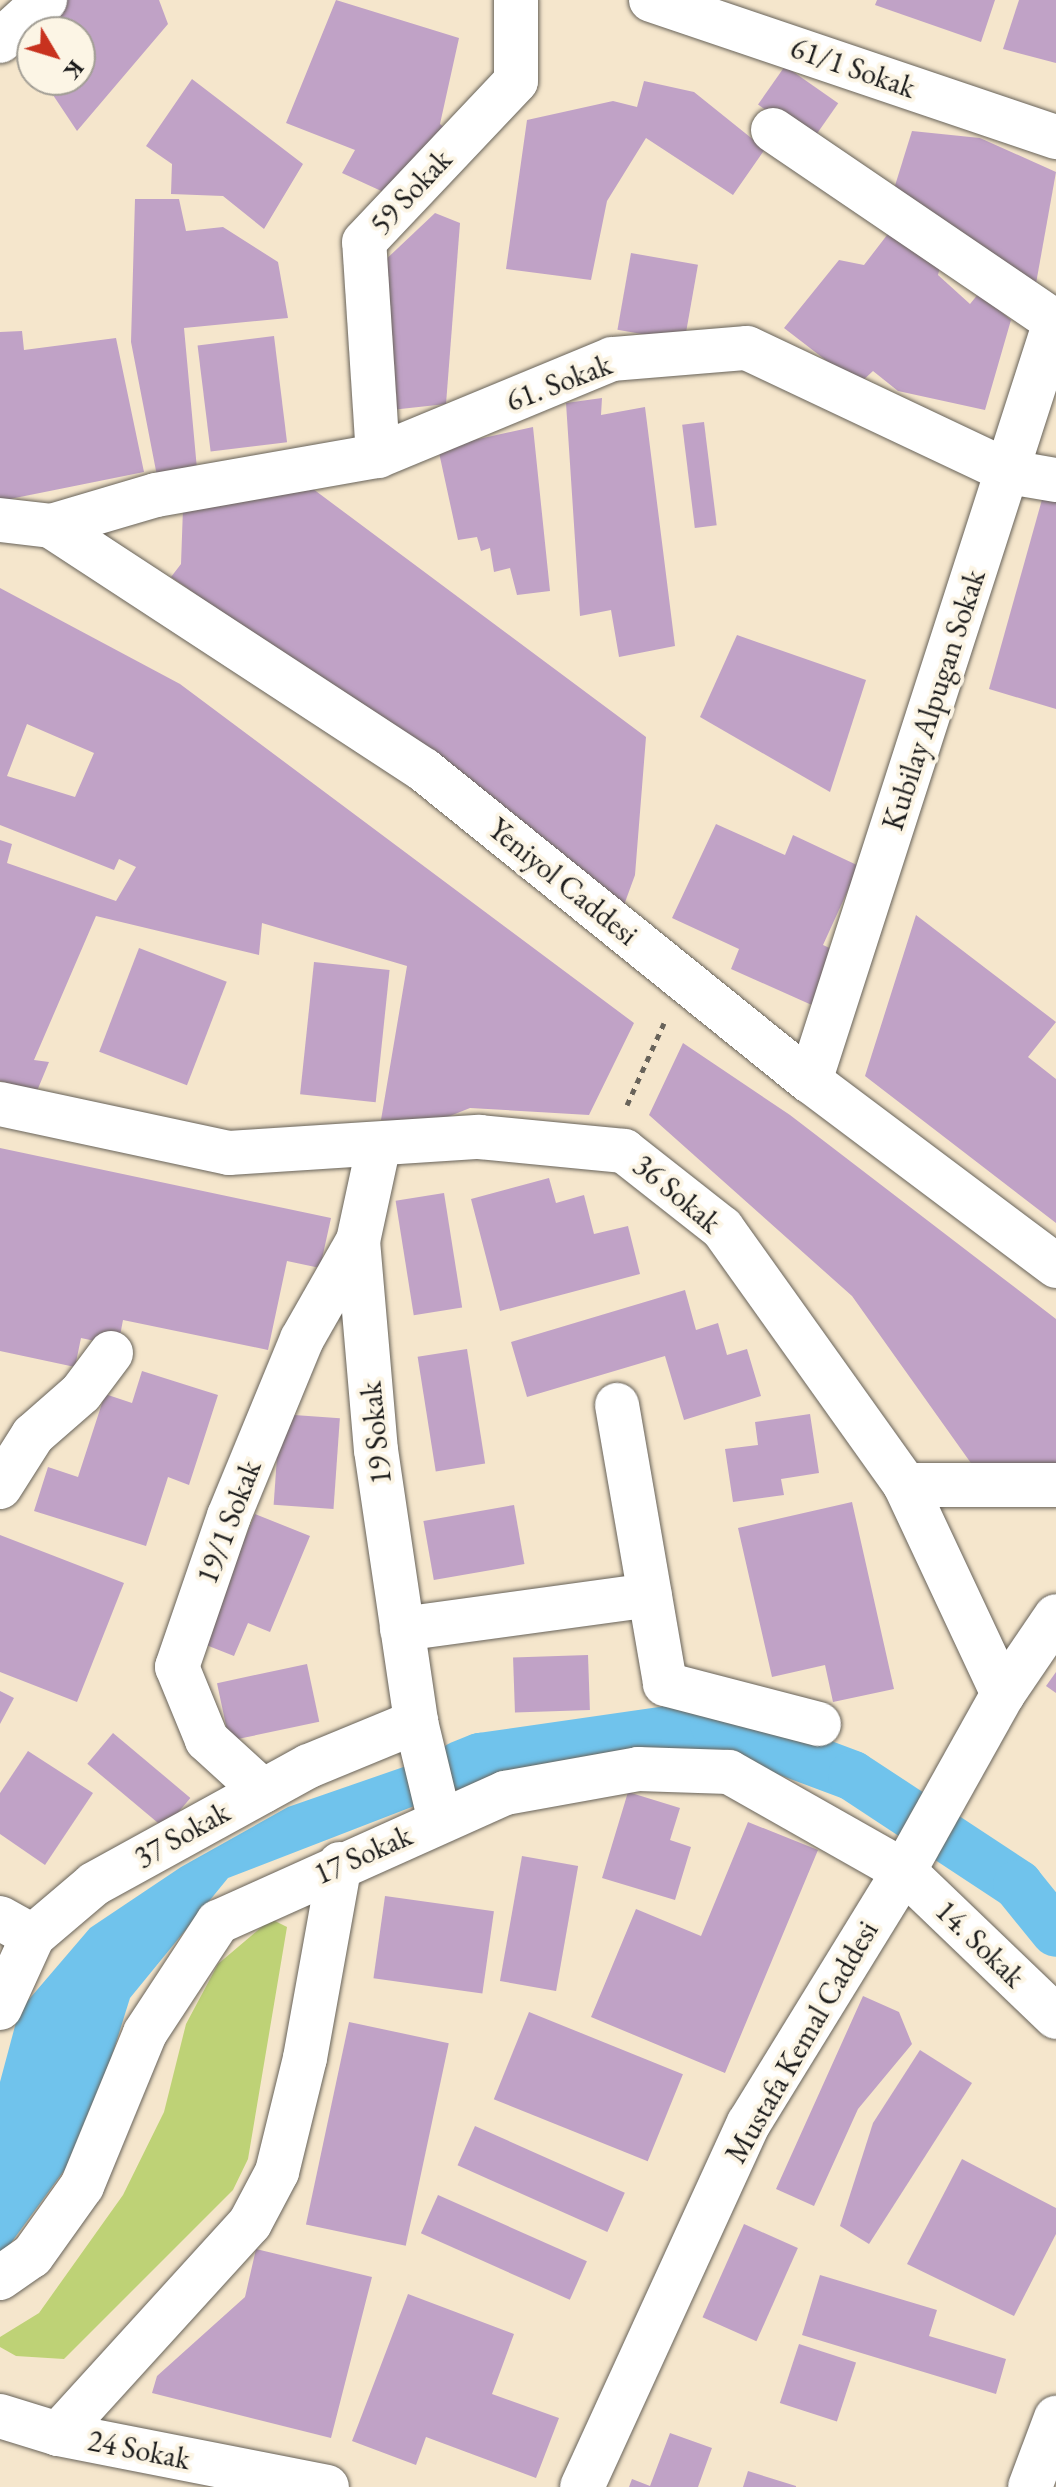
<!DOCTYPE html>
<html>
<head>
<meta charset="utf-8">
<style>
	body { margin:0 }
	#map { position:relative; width:1056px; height:2487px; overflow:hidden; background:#f5e6cc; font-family:"EB Garamond",serif }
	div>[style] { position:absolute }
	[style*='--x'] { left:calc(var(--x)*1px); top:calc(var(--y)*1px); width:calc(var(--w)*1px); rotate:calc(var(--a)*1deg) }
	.green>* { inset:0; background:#bed276 }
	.water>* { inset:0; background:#70c3ec }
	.canal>* { height:50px; margin:-25px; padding:0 25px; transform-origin:25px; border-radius:25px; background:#70c3ec }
	.building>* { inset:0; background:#c0a2c6; transform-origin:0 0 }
	.path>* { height:5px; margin-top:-2.5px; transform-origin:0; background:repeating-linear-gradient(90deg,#68635a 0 6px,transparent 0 12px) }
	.roads { filter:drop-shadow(0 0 2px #68635a) drop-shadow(0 0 2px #68635a) }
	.minor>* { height:44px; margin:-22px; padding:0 22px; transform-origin:22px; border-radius:22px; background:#fff }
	span { translate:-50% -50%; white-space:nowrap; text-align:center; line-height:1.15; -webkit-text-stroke:8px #fcf5e5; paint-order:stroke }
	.street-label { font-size:30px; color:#1c1c1c }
	.north { position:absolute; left:16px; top:16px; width:80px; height:80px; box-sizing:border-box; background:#fcf5e5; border:2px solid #a29e95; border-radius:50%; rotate:128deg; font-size:22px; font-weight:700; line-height:32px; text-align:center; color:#1c1c1c }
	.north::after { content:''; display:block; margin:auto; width:28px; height:36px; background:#c8321e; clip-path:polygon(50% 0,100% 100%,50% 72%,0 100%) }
</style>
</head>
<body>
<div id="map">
	<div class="green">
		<i style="clip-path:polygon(271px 1919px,287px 1927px,248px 2159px,233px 2190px,64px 2359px,16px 2356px,0 2347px,0 2337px,39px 2313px,123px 2195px,164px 2112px,186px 2024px,218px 1964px)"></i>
	</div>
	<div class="water">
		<i style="clip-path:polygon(441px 1754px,460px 1766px,466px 1786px,228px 1878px,130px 1998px,85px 2142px,0 2258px,0 2082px,19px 2011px,90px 1928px,181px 1867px,288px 1807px)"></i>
	</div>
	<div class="canal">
		<i style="--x:460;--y:1766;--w:22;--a:-22"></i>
		<i style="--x:480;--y:1758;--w:237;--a:-8.2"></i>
		<i style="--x:715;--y:1724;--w:147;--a:20.6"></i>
		<i style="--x:853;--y:1776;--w:198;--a:33.4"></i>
		<i style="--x:1018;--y:1885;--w:60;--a:51"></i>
	</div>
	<div class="building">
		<i style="clip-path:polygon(58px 0,159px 0,168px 24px,77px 131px,43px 80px,80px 80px,80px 32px,33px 32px)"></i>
		<i style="clip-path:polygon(336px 0,459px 38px,440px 124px,453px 135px,390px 195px,342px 173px,355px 150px,286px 123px)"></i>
		<i style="clip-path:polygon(877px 0,995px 0,981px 42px,875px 5px)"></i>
		<i style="clip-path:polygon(1019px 0,1056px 0,1056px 63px,1003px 49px)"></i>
		<i style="left:785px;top:66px;width:65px;height:47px;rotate:35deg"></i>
		<i style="clip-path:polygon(192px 79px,303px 164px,264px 229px,223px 196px,171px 194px,172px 164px,146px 146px)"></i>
		<i style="clip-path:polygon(644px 81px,694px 92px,765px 149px,733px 195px,646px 138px,607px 201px,591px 280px,506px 269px,527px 120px,613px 101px,637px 107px)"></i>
		<i style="clip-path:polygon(912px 131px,980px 138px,1056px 172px,1035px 289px,893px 192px)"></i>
		<i style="clip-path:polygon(135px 199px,179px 199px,186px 231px,223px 227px,278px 262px,288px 318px,184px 328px,197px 469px,157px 476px,131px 342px)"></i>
		<i style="clip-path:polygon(435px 213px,460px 223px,446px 404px,382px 411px,380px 265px)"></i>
		<i style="clip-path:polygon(894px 226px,941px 263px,938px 275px,970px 304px,979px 293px,1011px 320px,985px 410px,898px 391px,873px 371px,858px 385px,784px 328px,839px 260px,864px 265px)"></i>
		<i style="left:631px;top:253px;width:68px;height:78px;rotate:10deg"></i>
		<i style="clip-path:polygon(22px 331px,24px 350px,116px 338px,144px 472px,0 501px,0 332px)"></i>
		<i style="left:274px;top:336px;width:107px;height:77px;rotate:83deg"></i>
		<i style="clip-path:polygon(602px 398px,601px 415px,645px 407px,675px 646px,619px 657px,611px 610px,580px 616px,566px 403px)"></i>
		<i style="left:704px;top:422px;width:104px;height:22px;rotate:83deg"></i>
		<i style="clip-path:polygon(533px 427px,550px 591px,517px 595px,510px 568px,494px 572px,490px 548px,481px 551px,477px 537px,458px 540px,438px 448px)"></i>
		<i style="clip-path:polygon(301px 480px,646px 737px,635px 875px,620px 916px,417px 747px,171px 577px,181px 564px,183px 508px)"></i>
		<i style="clip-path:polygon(1043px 496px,1056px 499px,1056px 709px,989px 689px)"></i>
		<i style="clip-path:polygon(evenodd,0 588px,180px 684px,634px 1023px,589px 1115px,470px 1108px,425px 1126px,381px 1120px,407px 966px,262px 923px,259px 955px,96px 916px,34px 1060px,49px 1062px,37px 1091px,0 1081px,0 840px,12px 844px,7px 863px,116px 901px,136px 867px,119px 859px,114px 870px,0 825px,0 588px,27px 724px,94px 753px,75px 797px,7px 776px,27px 724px)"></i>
		<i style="clip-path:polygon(737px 635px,866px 680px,830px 792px,700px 717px)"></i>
		<i style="clip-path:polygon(716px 824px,785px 855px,793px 835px,859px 866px,823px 945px,838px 952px,814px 1006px,731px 969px,739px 949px,672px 918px)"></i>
		<i style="clip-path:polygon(916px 915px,1056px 1022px,1028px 1057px,1056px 1079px,1056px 1223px,865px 1076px)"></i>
		<i style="left:139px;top:948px;width:94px;height:111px;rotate:21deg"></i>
		<i style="left:314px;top:962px;width:76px;height:133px;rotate:6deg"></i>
		<i style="clip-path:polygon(683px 1043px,790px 1115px,1056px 1319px,1056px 1465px,978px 1473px,852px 1296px,649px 1115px)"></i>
		<i style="clip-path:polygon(0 1148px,331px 1218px,320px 1268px,287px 1261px,268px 1350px,123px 1320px,118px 1346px,81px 1338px,75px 1367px,0 1351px)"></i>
		<i style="clip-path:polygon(549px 1178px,556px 1203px,584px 1195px,594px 1234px,628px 1226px,640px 1274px,500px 1311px,471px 1199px)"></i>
		<i style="left:444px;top:1193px;width:116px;height:49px;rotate:81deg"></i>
		<i style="clip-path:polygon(685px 1290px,696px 1330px,718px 1323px,727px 1355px,747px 1349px,761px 1396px,684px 1420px,665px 1356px,527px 1397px,511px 1342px)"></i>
		<i style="left:467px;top:1349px;width:116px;height:50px;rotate:81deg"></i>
		<i style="clip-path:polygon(142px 1371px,218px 1395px,189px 1485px,168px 1477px,146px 1546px,34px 1511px,48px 1467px,78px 1477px,105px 1394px,132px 1403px)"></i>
		<i style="left:280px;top:1414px;width:60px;height:91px;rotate:4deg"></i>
		<i style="clip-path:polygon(810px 1414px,819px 1473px,781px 1479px,784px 1495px,733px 1502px,725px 1449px,758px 1445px,755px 1422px)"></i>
		<i style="clip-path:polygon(852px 1502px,894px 1689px,833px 1702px,825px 1665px,772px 1677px,738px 1528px)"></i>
		<i style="left:514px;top:1505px;width:60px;height:92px;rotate:80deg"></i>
		<i style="clip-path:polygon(255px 1514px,310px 1536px,270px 1632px,248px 1623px,234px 1656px,201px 1643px)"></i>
		<i style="clip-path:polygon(0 1535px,124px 1583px,77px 1702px,0 1672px)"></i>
		<i style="left:588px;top:1655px;width:55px;height:75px;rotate:88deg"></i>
		<i style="left:307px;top:1664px;width:59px;height:92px;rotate:78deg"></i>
		<i style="clip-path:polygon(1056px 1672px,1056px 1693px,1046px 1686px)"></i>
		<i style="clip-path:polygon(0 1691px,14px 1698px,0 1724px)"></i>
		<i style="left:113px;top:1733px;width:101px;height:40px;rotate:40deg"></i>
		<i style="clip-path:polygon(28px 1751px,93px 1793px,45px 1865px,0 1834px,0 1793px)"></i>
		<i style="clip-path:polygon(628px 1792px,680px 1808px,670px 1840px,691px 1847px,675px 1900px,602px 1878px)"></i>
		<i style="clip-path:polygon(748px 1822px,818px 1850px,725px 2073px,591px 2017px,636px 1909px,701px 1936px)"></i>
		<i style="left:522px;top:1856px;width:57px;height:127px;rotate:10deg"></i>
		<i style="left:385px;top:1896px;width:110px;height:83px;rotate:8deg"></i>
		<i style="clip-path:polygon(863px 1996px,899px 2012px,912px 2044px,858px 2109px,814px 2206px,776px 2189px)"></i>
		<i style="left:529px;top:2012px;width:166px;height:94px;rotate:22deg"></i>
		<i style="left:349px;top:2022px;width:102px;height:207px;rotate:12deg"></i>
		<i style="clip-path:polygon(920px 2050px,972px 2083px,869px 2244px,840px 2226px,873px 2123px)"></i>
		<i style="left:475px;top:2126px;width:164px;height:43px;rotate:24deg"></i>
		<i style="clip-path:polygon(962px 2159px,1056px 2208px,1056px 2234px,1014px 2316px,907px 2264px)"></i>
		<i style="left:438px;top:2195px;width:163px;height:42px;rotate:24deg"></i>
		<i style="left:744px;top:2224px;width:59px;height:102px;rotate:24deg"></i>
		<i style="clip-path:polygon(256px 2249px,372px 2277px,331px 2438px,152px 2393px,157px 2376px,245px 2297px)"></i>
		<i style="clip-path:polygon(820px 2275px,937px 2310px,929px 2336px,1006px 2359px,996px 2394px,802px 2335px)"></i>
		<i style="clip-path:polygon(408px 2294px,514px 2334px,492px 2394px,559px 2418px,536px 2478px,426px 2437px,416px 2465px,352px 2441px)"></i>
		<i style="left:799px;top:2344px;width:60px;height:62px;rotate:18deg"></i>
		<i style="clip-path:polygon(670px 2433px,712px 2448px,698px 2487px,629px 2487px,632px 2479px,650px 2486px)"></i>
		<i style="clip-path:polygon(748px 2471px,796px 2486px,796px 2487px,743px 2487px)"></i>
	</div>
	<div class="path">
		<i style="--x:627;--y:1105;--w:90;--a:-65.7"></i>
	</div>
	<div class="roads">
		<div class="minor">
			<i style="--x:651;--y:0;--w:428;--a:18.7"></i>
			<i style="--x:0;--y:41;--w:61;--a:-42.3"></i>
			<i style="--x:773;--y:130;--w:341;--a:34.2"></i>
			<i style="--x:378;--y:456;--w:214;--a:-93.7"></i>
			<i style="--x:364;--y:242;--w:221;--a:-46.6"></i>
			<i style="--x:516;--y:81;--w:81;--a:-90"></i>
			<i style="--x:0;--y:520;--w:51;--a:6.7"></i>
			<i style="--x:51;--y:526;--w:109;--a:-16.4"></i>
			<i style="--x:156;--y:495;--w:225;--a:-10"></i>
			<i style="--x:378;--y:456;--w:253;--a:-22.5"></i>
			<i style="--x:612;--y:359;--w:135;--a:-4.7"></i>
			<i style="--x:747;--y:348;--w:290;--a:25.3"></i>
			<i style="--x:1009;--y:472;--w:48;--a:9.7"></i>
			<i style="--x:51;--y:526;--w:446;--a:33.2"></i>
			<i style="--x:424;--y:770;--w:496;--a:38.9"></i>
			<i style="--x:810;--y:1081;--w:308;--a:36.9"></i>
			<i style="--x:810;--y:1081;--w:801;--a:-72.11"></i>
			<i style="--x:0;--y:1104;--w:234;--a:12.1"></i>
			<i style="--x:229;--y:1153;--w:251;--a:-3.7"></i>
			<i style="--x:479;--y:1137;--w:146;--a:5.5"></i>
			<i style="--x:624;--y:1151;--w:125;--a:38.2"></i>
			<i style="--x:722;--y:1228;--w:315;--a:54.5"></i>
			<i style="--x:905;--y:1485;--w:231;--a:64.9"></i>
			<i style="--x:379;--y:1144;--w:99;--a:102.2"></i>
			<i style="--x:358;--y:1241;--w:210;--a:85.1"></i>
			<i style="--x:376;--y:1450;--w:275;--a:81.6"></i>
			<i style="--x:416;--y:1722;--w:102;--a:76.4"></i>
			<i style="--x:617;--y:1405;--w:283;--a:80.2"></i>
			<i style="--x:665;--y:1684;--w:159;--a:14.6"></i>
			<i style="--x:905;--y:1485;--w:151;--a:0"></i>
			<i style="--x:0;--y:1487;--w:62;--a:-57.6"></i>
			<i style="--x:33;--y:1435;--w:64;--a:-41.2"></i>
			<i style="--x:81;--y:1393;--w:50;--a:-53.1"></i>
			<i style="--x:402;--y:1629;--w:250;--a:-7.8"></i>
			<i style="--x:263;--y:1791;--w:76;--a:-137.7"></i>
			<i style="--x:207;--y:1740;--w:79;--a:-112.3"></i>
			<i style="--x:177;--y:1667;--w:160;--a:-71"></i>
			<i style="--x:229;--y:1516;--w:191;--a:-67.6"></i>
			<i style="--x:302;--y:1339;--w:113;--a:-60.3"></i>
			<i style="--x:0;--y:1918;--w:38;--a:29"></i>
			<i style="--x:0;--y:2008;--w:79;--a:-65.4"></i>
			<i style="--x:33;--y:1936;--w:80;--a:-40.4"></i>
			<i style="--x:94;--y:1884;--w:245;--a:-28.8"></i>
			<i style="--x:309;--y:1766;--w:116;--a:-22.4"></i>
			<i style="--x:0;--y:2278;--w:39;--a:-35"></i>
			<i style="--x:32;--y:2256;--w:86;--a:-54.5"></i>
			<i style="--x:82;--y:2186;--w:165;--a:-67.6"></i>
			<i style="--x:145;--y:2033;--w:133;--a:-56.7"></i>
			<i style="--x:218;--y:1922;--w:315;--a:-24.2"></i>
			<i style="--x:505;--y:1793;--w:135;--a:-10.2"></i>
			<i style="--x:638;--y:1769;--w:91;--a:1.9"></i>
			<i style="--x:729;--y:1772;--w:201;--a:29.5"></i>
			<i style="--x:904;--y:1871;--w:211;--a:43.8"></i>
			<i style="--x:0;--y:2416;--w:61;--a:17.2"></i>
			<i style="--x:58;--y:2434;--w:274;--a:11.1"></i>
			<i style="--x:58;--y:2434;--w:285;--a:-47.7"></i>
			<i style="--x:250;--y:2223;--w:58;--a:-62.1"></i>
			<i style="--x:277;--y:2172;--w:117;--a:-76.2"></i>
			<i style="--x:305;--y:2058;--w:197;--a:-79.8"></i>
			<i style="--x:582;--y:2487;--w:400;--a:-65.4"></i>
			<i style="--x:749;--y:2123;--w:296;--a:-58.4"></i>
			<i style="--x:904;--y:1871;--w:203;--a:-60.8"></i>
			<i style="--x:1003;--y:1694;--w:94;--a:-55.8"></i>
			<i style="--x:1030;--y:2487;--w:74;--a:-69.4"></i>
		</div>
	</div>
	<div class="street-label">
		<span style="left:853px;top:68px;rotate:19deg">61/1 Sokak</span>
		<span style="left:411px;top:192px;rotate:-47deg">59 Sokak</span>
		<span style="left:559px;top:383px;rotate:-21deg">61. Sokak</span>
		<span style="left:934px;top:700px;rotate:-72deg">Kubilay Alpugan Sokak</span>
		<span style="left:563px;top:882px;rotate:39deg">Yeniyol Caddesi</span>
		<span style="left:677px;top:1194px;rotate:40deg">36 Sokak</span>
		<span style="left:376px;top:1433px;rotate:-96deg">19 Sokak</span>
		<span style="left:229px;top:1522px;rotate:-69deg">19/1 Sokak</span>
		<span style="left:182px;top:1835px;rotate:-29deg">37 Sokak</span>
		<span style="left:363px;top:1855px;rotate:-24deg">17 Sokak</span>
		<span style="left:980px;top:1944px;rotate:44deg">14. Sokak</span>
		<span style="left:802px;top:2042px;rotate:-60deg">Mustafa Kemal Caddesi</span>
		<span style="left:139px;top:2450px;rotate:11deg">24 Sokak</span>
	</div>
	<div class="north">K</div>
</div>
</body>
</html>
